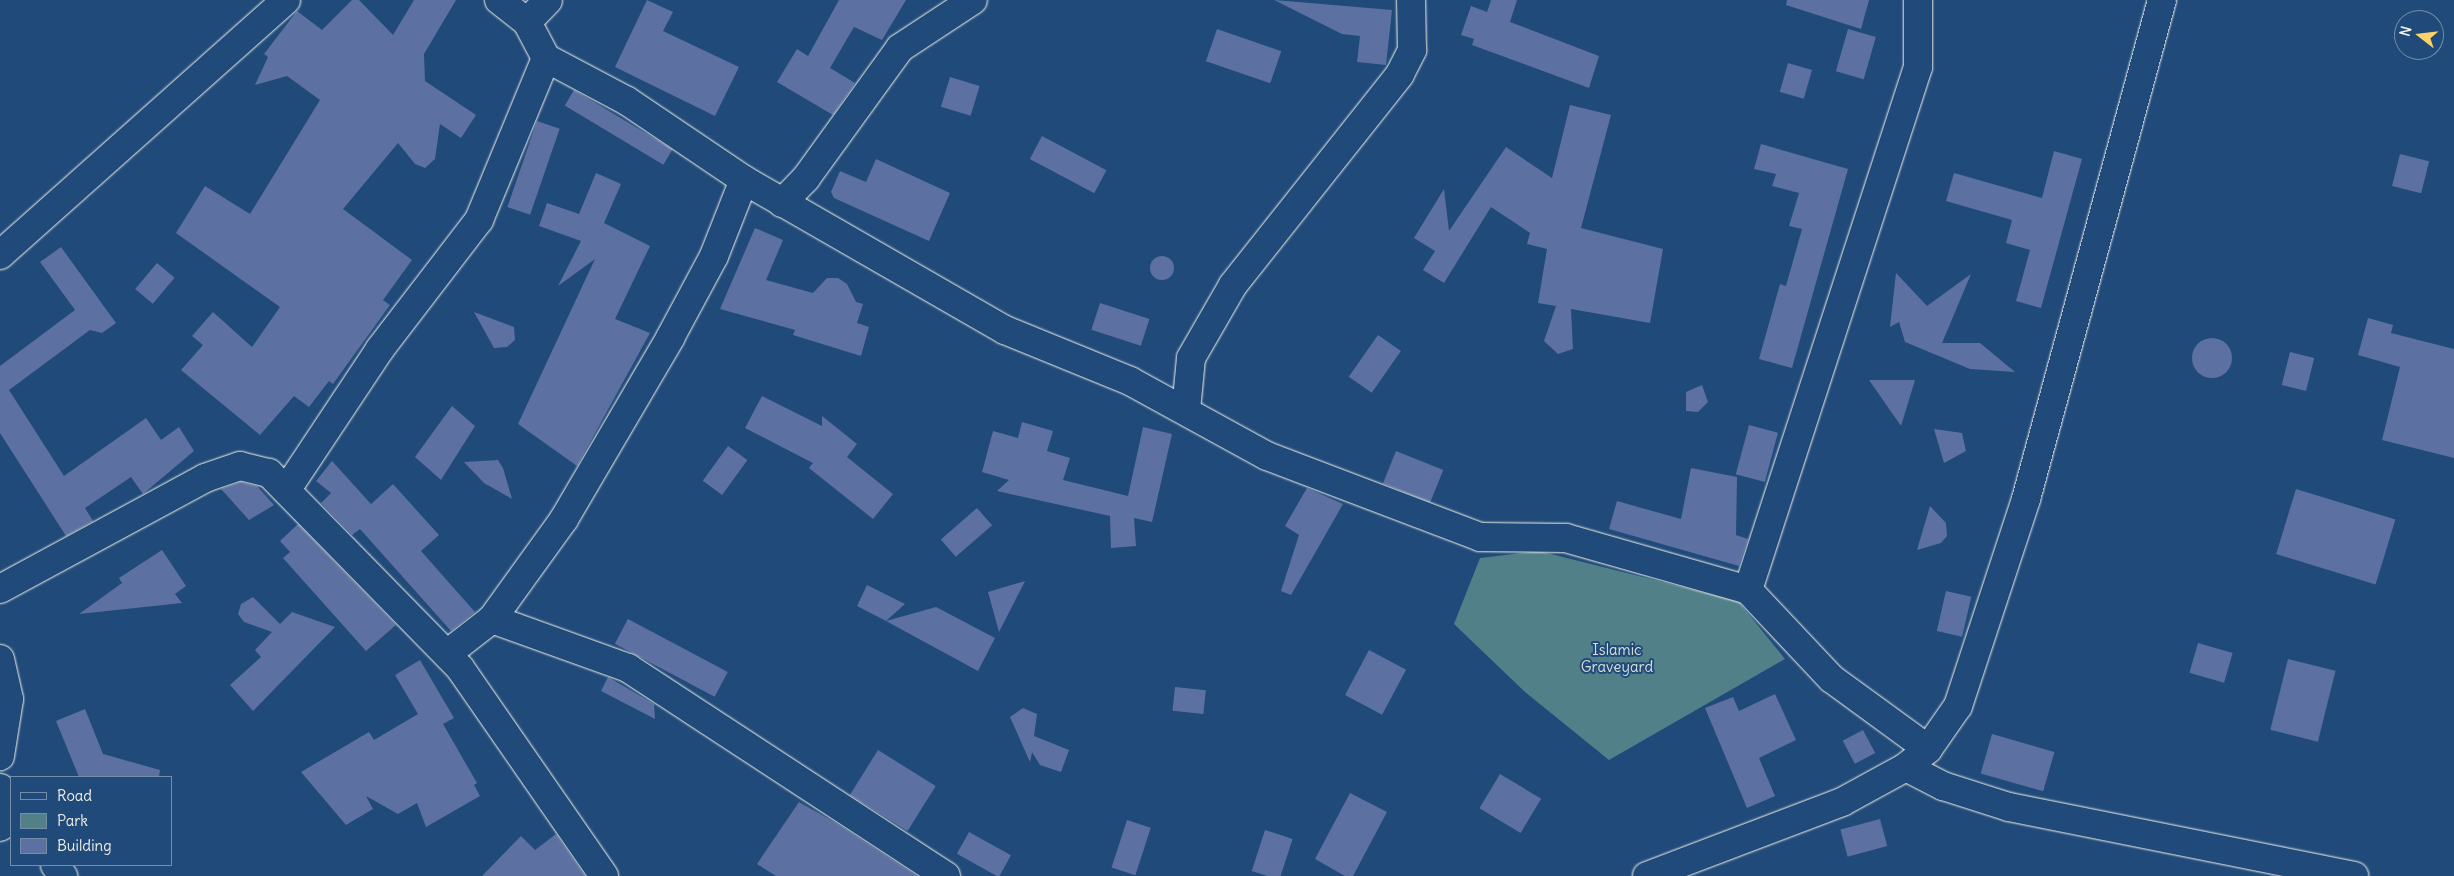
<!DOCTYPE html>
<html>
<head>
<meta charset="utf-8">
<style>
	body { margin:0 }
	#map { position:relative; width:2454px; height:876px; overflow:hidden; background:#1f4a7a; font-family:Delius,sans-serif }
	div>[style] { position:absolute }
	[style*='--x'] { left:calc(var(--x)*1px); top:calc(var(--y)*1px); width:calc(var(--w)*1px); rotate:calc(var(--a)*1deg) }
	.green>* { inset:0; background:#518089 }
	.building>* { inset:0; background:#5c71a1; transform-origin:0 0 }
	.round { border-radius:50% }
	.roads { filter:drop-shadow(0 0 1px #f4f1e8) drop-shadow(0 0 1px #f4f1e8) }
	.minor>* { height:28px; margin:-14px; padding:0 14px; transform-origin:14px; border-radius:14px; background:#1f4a7a }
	span { translate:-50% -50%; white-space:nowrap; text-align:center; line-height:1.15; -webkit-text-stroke:4px #1f4a7a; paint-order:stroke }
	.park-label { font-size:15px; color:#dce0da }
	.legend { position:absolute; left:10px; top:776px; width:162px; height:90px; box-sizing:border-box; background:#1f4a7a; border:1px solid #748da6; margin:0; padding:6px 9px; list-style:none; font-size:15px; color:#f4f1e8 }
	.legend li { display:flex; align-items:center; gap:10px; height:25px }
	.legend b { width:25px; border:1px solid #748da6 }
	.north { position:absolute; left:2394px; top:10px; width:50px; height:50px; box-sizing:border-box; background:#1f4a7a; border:1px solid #748da6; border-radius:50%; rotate:286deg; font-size:14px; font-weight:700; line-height:20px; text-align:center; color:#f4f1e8 }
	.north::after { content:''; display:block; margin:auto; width:18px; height:22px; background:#ffd166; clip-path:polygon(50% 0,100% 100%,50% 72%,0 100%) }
</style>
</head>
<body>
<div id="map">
	<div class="green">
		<i style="clip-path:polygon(1539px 551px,1738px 601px,1785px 659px,1609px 760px,1525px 692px,1454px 624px,1480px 558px)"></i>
	</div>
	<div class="building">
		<i style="clip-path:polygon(352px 0,359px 0,393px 35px,414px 0,456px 0,424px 54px,425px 81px,476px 115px,461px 138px,440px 124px,435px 159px,425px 168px,415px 164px,398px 143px,343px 209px,412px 260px,383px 300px,390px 305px,333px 384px,329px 381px,309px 407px,294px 396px,260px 435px,181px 370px,203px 345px,192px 336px,213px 312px,252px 347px,280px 307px,176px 233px,205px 186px,250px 214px,320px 100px,287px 76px,255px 85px,268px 57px,264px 54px,297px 11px,322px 30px)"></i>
		<i style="clip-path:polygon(647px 0,673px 12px,663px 31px,739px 67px,715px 116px,615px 67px)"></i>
		<i style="clip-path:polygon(839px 0,906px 0,882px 40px,854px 27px,830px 68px,855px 83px,833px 115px,777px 82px,797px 49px,808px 56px)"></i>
		<i style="clip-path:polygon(1274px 0,1392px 10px,1386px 65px,1357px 62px,1360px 36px,1342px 34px)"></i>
		<i style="clip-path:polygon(1491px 0,1517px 0,1510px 22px,1599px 56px,1589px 88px,1472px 45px,1474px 39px,1461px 35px,1471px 6px,1487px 12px)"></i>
		<i style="clip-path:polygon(1787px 0,1869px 0,1861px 29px,1786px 5px)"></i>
		<i style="left:1217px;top:29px;width:68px;height:34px;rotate:19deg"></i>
		<i style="left:1848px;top:29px;width:29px;height:44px;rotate:16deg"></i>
		<i style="left:1788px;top:63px;width:25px;height:30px;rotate:16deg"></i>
		<i style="left:950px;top:77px;width:31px;height:31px;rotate:17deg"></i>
		<i style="left:574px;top:90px;width:115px;height:18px;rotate:31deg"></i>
		<i style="clip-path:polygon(1570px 105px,1611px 115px,1581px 228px,1663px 249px,1650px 323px,1571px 309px,1573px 349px,1558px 354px,1544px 341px,1556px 306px,1538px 303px,1547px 249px,1527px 244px,1530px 233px,1491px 207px,1444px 283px,1423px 270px,1435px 251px,1414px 238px,1444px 189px,1449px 231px,1506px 147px,1552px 178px)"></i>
		<i style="left:537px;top:121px;width:24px;height:91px;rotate:19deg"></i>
		<i style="left:1042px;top:136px;width:73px;height:26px;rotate:28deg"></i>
		<i style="clip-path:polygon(1761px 144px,1848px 169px,1792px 368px,1759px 359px,1780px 284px,1786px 286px,1802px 229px,1789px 226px,1799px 193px,1772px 186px,1776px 174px,1754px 169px)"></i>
		<i style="clip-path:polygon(2054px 151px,2082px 159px,2041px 308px,2016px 301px,2030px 250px,2006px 243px,2012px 220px,1946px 201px,1954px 173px,2042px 198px)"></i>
		<i style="left:2400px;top:154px;width:30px;height:33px;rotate:14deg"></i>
		<i style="clip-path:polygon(876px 159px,950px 193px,929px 241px,834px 198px,831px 192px,840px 171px,866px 182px)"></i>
		<i style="clip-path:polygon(596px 173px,621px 184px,604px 223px,650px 246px,615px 319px,650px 333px,577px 466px,518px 424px,595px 259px,558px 286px,581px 241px,539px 226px,547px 203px,579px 214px)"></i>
		<i style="clip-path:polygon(755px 228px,783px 240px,766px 280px,813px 293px,827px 278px,838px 278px,847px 284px,856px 302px,863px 304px,857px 323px,869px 327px,861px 356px,793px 335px,795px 330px,720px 309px)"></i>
		<i style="clip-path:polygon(61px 247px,116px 323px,102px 333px,90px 330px,9px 390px,64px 476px,146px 418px,161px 440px,179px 427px,194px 451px,143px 494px,131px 477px,85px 508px,93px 521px,66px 536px,0 433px,0 366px,75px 310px,40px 262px)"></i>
		<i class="round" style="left:1150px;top:256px;width:24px;height:24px"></i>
		<i style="left:157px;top:263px;width:23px;height:34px;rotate:40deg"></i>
		<i style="clip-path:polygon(1896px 273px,1927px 306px,1971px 274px,1942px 343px,1980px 343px,2015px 372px,1970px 369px,1905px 342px,1899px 322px,1890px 327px)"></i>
		<i style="left:1100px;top:303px;width:52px;height:28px;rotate:18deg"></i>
		<i style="clip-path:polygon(474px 312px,514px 327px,515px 340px,507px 347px,494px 348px)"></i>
		<i style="clip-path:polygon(2368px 318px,2393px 325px,2391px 333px,2454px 349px,2454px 458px,2382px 440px,2400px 367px,2358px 355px)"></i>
		<i style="left:1378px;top:335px;width:28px;height:51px;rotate:35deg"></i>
		<i class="round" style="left:2192px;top:338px;width:40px;height:40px"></i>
		<i style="left:2290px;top:352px;width:25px;height:34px;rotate:14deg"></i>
		<i style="clip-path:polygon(1869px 380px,1915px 380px,1901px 426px)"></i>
		<i style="clip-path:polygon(1702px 385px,1708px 402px,1698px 412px,1686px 411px,1686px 392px)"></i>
		<i style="clip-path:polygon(762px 396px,822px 426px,822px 416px,857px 444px,847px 457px,893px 494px,873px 519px,809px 468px,813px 463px,745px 428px)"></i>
		<i style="clip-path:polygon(452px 406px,475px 426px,441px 480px,415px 457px)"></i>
		<i style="clip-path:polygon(1022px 422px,1053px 431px,1047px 451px,1070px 458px,1063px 480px,1128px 496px,1143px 427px,1172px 434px,1152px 522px,1134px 518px,1136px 546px,1111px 548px,1110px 516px,997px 491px,1009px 480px,982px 472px,993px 431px,1018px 438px)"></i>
		<i style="left:1749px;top:425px;width:30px;height:51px;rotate:15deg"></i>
		<i style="clip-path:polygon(1934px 429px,1962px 433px,1966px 451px,1944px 463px)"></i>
		<i style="left:728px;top:446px;width:24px;height:43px;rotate:36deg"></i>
		<i style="left:1396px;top:451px;width:51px;height:35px;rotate:22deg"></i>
		<i style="clip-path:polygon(498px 460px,503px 468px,512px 499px,484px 483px,464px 462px)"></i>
		<i style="clip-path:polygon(332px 461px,371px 504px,393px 484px,439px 535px,421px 551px,475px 612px,451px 631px,360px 529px,352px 535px,321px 503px,331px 493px,316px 481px)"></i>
		<i style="clip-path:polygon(1691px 468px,1737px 477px,1736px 535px,1748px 539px,1739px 566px,1609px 529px,1617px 501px,1681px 519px)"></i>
		<i style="clip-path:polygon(241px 482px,257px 486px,274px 505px,249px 520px,221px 489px)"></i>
		<i style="clip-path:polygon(1307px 488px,1343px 504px,1291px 595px,1281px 591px,1299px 535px,1285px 526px)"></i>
		<i style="left:2296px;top:489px;width:104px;height:68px;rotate:17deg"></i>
		<i style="clip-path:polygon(1930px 506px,1946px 523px,1947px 536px,1941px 543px,1917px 550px)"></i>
		<i style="left:977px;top:508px;width:23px;height:48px;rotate:49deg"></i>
		<i style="clip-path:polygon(298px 524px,396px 625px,366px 651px,283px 558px,290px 552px,280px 541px)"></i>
		<i style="clip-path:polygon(162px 550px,186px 586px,175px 594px,182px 603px,79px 614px,122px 583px,119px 578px)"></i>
		<i style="clip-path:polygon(1025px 581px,999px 632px,988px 592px)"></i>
		<i style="clip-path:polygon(867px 585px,905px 604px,886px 621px,857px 606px)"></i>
		<i style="left:1946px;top:591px;width:26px;height:41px;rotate:13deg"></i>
		<i style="clip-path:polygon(253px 597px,280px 624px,292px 612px,335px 627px,253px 711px,230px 685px,261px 657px,255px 650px,272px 632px,244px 622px,238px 614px,241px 604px)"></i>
		<i style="clip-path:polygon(936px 607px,995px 638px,978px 671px,886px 621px)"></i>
		<i style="left:628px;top:619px;width:113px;height:28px;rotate:28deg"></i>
		<i style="left:2198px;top:643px;width:36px;height:31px;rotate:16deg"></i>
		<i style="left:1369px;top:650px;width:42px;height:51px;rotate:28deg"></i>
		<i style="left:2288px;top:659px;width:49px;height:73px;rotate:14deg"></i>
		<i style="clip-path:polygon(420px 660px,454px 718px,443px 724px,477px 783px,474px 785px,480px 796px,426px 827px,417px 803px,398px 814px,366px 796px,373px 809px,346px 825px,301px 772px,369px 732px,374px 740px,418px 714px,395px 675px)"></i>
		<i style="clip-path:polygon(608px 677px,654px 704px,655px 719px,601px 691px)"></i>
		<i style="left:1175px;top:687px;width:31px;height:24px;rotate:6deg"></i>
		<i style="clip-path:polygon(1775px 694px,1796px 740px,1759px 758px,1775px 796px,1747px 808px,1705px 708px,1733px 697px,1739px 711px)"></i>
		<i style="clip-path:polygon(1023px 708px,1037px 714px,1034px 736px,1069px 750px,1061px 772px,1040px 765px,1032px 752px,1030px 762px,1010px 717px)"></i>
		<i style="clip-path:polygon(85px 709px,103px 754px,160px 770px,159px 777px,79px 777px,56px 721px)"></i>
		<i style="left:1863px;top:730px;width:26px;height:23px;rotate:62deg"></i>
		<i style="left:1992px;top:734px;width:65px;height:41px;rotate:16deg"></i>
		<i style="left:878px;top:750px;width:68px;height:53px;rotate:32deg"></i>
		<i style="left:1500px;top:774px;width:48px;height:40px;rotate:31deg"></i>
		<i style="clip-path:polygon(1350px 793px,1387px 812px,1353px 876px,1345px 876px,1315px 859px)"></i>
		<i style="clip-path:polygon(799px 802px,836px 823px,917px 876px,776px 876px,757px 864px)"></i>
		<i style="left:1880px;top:819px;width:28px;height:41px;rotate:75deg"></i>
		<i style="left:1127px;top:820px;width:25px;height:50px;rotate:18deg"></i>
		<i style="left:1265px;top:830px;width:29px;height:43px;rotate:18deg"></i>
		<i style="left:969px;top:832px;width:48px;height:25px;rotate:29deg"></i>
		<i style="clip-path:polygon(556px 834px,585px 876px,482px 876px,521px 836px,535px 850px)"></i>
	</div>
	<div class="roads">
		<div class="minor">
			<i style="--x:499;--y:0;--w:36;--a:38"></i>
			<i style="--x:527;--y:22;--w:41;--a:62.2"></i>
			<i style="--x:546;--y:58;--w:92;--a:28"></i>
			<i style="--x:627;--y:101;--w:141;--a:34"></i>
			<i style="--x:744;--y:180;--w:301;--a:29.9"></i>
			<i style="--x:1005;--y:330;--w:135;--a:22.2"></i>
			<i style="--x:1130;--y:381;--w:156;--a:28.7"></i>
			<i style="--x:1267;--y:456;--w:228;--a:20.8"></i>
			<i style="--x:1480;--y:537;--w:86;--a:0.7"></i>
			<i style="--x:1566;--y:538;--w:189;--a:15.9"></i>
			<i style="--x:1748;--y:590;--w:122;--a:46.7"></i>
			<i style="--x:1832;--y:679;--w:119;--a:36.1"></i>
			<i style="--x:527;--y:22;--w:30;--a:-46"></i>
			<i style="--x:782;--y:203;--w:35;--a:-46"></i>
			<i style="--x:806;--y:178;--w:160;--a:-54.1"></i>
			<i style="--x:900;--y:48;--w:87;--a:-33.3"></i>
			<i style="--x:0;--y:255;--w:383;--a:-41.7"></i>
			<i style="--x:1186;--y:410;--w:52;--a:-84.5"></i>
			<i style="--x:1191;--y:358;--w:84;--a:-60.1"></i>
			<i style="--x:1233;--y:285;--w:269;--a:-51.6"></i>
			<i style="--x:1400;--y:74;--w:27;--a:-63"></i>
			<i style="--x:1412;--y:50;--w:50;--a:-91.1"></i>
			<i style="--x:287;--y:489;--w:168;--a:-56.4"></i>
			<i style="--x:380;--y:349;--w:163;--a:-52.5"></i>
			<i style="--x:479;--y:220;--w:175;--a:-67.5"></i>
			<i style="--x:0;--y:589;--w:233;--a:-28.4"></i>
			<i style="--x:205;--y:478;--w:37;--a:-19"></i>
			<i style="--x:240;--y:466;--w:30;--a:14"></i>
			<i style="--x:269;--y:473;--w:273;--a:45.6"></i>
			<i style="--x:460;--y:668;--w:253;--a:55.3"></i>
			<i style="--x:1748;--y:590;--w:550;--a:-71.99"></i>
			<i style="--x:1918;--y:67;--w:67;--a:-90"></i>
			<i style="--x:492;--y:619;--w:145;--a:19.8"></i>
			<i style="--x:628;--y:668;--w:380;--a:33.2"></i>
			<i style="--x:447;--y:654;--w:57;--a:-37.9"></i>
			<i style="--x:492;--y:619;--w:123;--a:-54.2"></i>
			<i style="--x:564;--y:519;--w:210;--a:-59.6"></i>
			<i style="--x:670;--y:338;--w:93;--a:-61.8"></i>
			<i style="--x:714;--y:256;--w:82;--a:-68.5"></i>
			<i style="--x:0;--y:659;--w:41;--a:77.3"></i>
			<i style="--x:9;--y:699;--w:58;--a:99"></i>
			<i style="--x:1906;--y:767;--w:42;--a:27.2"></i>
			<i style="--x:1943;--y:786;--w:69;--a:17.7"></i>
			<i style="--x:2009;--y:807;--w:352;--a:11.3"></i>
			<i style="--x:0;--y:788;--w:19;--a:54"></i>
			<i style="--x:0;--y:827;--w:14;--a:-36"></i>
			<i style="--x:55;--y:865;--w:14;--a:54"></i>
			<i style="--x:1647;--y:876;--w:209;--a:-20.8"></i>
			<i style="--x:1842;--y:802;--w:73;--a:-28.7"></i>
			<i style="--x:1906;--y:767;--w:28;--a:-39"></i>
			<i style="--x:1928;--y:749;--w:52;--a:-55.1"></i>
			<i style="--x:1958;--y:706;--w:218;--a:-71.8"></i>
			<i style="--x:2026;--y:499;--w:517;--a:-74.75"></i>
		</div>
	</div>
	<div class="park-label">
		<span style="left:1617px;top:658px">Islamic<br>Graveyard</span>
	</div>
	<ul class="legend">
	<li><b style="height:6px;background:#1f4a7a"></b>Road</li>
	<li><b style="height:14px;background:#518089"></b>Park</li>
	<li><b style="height:14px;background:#5c71a1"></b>Building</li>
	</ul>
	<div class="north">N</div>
</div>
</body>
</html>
